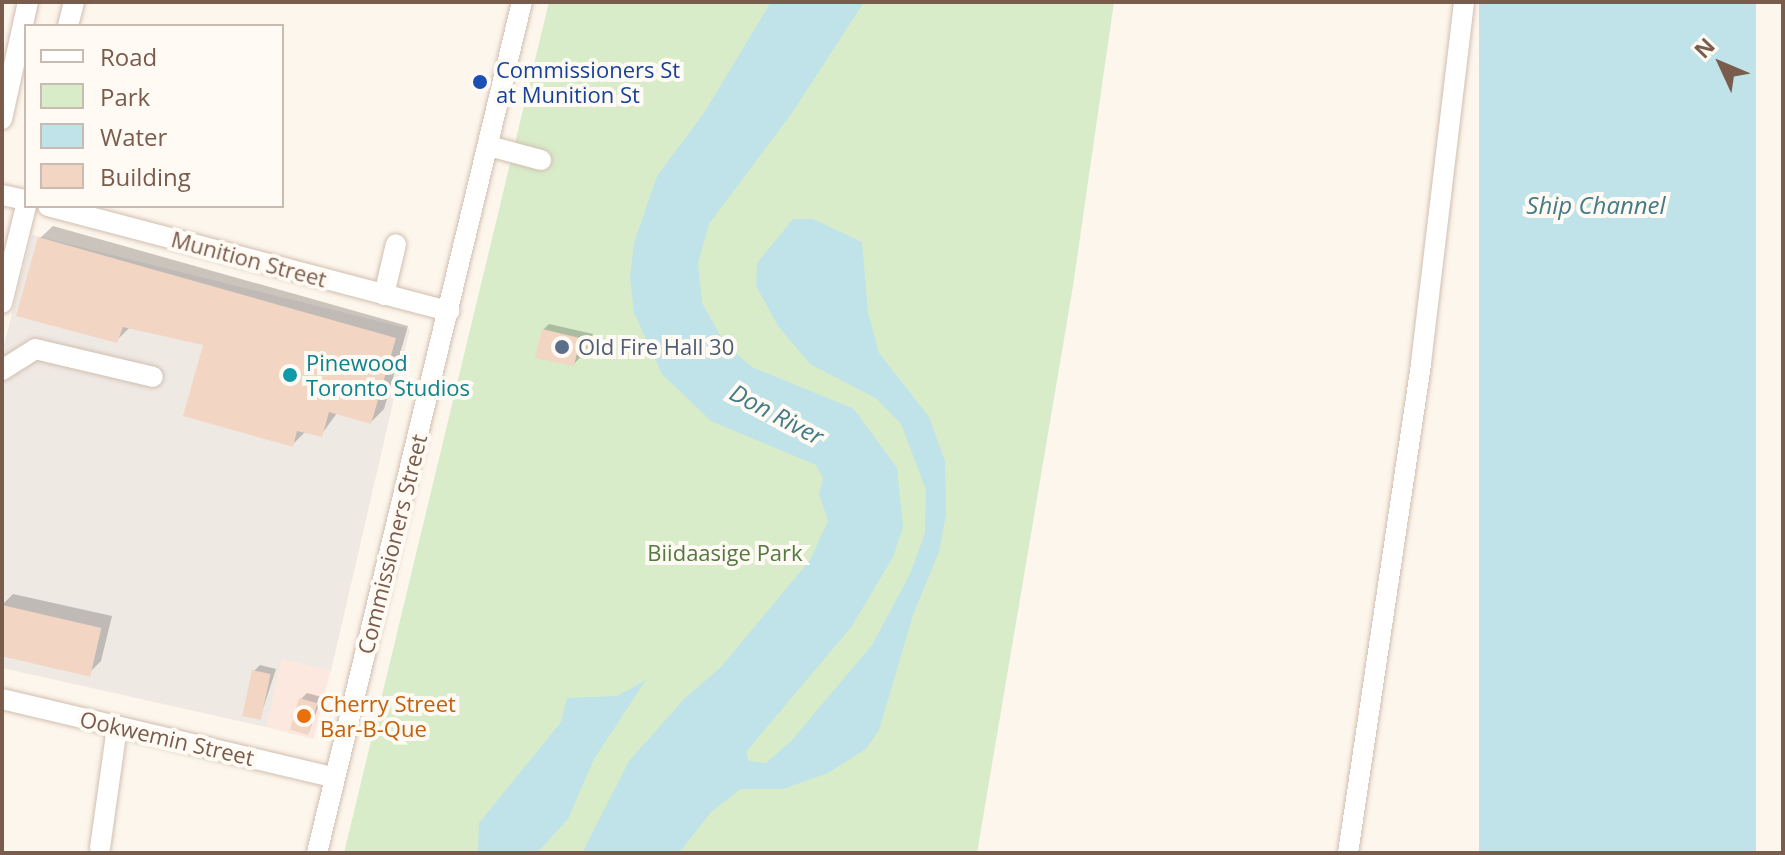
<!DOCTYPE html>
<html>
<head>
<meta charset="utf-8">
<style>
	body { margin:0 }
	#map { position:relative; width:1785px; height:855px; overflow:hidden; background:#fdf6ec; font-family:"Open Sans",sans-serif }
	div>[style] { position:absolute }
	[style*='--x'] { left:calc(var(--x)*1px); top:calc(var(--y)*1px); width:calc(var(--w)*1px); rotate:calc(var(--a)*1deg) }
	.commercial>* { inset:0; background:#fde8e0; transform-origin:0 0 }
	.industrial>* { inset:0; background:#efe9e4 }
	.green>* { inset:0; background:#d8ecc9 }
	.water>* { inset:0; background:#bfe3e8; transform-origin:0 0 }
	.shadow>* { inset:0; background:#0003 }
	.building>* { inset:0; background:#f3d5c3; transform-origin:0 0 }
	.roads { filter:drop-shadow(0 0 2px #d1beb0) drop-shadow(0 0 2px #d1beb0) }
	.minor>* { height:20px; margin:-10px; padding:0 10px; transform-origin:10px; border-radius:10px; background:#fff }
	.dots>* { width:22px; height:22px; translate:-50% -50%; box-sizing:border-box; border:4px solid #fffaf3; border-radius:50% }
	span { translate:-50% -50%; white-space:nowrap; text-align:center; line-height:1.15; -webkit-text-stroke:8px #fffaf3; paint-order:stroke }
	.transit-label { font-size:22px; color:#164399 }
	.left { translate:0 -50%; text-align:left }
	.street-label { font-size:22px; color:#7a5c4d }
	.service-label { font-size:22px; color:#4e5e75 }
	.culture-label { font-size:22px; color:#0d838f }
	.park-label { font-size:22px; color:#537a41 }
	.food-label { font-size:22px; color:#c56008 }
	.water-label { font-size:24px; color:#437c86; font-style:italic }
	.frame { position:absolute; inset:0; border:4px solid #7a5c4d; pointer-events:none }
	.legend { position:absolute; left:24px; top:24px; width:260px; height:184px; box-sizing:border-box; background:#fffaf3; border:2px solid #cabbb1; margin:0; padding:10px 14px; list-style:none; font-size:24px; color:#7a5c4d }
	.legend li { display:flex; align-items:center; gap:16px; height:40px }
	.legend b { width:40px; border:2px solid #cabbb1 }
	.north { position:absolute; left:1681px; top:24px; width:80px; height:80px; -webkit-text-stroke:6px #fffaf3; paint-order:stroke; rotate:314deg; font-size:22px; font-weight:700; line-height:32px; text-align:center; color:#7a5c4d }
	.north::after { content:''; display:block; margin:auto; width:28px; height:36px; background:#7a5c4d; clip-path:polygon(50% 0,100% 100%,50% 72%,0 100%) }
</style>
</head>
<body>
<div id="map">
	<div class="commercial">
		<i style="left:282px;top:659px;width:50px;height:70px;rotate:14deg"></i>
	</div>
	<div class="industrial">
		<i style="clip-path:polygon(32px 235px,410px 329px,331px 671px,282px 659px,266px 727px,2px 668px,2px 353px)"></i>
	</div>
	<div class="green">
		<i style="clip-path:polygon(549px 2px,1114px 2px,1073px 286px,977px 853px,344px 853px)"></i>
	</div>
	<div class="water">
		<i style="clip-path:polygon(771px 2px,864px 2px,792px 113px,709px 224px,698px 263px,702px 303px,725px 344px,752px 367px,854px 409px,897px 468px,903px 527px,893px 557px,852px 626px,746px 752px,749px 761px,766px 763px,792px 740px,872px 645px,910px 574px,925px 533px,926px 490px,901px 424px,877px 399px,810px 364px,778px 326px,756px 286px,757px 263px,793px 219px,813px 219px,862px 242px,868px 313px,879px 353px,929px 417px,945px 461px,946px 514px,939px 552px,913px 615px,879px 730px,866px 749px,828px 773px,783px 789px,741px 789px,711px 812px,679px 853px,582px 853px,629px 761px,685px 698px,721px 667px,810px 560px,828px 521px,819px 494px,823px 478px,816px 465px,711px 421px,662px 374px,634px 313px,630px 277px,634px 243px,657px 176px,704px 113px)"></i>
		<i style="left:1479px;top:2px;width:277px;height:856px"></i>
		<i style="clip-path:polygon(646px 680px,594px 759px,568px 819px,537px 853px,478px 853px,479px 823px,561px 722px,567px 698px,617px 696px)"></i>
	</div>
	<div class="shadow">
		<i style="clip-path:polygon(53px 226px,408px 326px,384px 409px,371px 422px,337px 413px,321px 435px,305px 432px,292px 445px,205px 344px,129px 328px,116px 341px,40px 238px)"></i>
		<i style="clip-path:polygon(549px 324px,593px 334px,590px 347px,574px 364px,543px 330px)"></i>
		<i style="clip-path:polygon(13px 594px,112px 616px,101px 661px,89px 673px,2px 656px,2px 605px)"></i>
		<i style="clip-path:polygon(260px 665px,276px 669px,260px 718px,254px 671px)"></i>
		<i style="clip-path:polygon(307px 693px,322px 697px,309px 732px,301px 699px)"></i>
	</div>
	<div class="building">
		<i style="clip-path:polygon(38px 237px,396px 338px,371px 424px,329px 412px,322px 437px,297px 431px,293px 447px,183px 416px,203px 345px,123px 327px,117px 343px,16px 316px)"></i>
		<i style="clip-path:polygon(542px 329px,588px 340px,585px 355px,577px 353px,574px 366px,535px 358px)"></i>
		<i style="left:2px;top:605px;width:102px;height:50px;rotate:13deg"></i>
		<i style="left:252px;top:670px;width:19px;height:47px;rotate:12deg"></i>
		<i style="left:299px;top:698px;width:19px;height:33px;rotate:16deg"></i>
	</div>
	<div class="roads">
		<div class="minor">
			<i style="--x:68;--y:26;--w:25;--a:-76"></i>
			<i style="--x:2;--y:119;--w:120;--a:-77.5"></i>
			<i style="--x:489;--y:146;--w:54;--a:15.1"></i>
			<i style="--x:2;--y:195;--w:25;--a:12"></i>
			<i style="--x:48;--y:206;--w:415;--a:14.7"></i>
			<i style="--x:384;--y:295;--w:52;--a:-76.8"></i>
			<i style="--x:2;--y:303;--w:100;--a:-76.1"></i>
			<i style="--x:2;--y:370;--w:39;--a:-32"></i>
			<i style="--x:35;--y:349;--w:121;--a:13.3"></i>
			<i style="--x:2;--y:699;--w:340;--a:13.3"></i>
			<i style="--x:100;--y:848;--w:122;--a:-82"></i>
			<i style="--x:317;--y:853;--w:875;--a:-76.46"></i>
			<i style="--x:1348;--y:853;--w:495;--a:-81.5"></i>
			<i style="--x:1421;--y:363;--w:364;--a:-83.2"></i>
		</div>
	</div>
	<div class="dots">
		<i style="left:480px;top:82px;background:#1a4fb4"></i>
		<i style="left:562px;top:347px;background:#5c6f8a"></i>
		<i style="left:290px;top:375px;background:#0f9aa8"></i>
		<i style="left:304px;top:716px;background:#e8710a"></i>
	</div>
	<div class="transit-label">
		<span class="left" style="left:496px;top:82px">Commissioners St<br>at Munition St</span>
	</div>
	<div class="street-label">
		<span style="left:249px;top:259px;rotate:15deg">Munition Street</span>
		<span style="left:392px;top:544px;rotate:-76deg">Commissioners Street</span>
		<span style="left:167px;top:738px;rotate:13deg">Ookwemin Street</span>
	</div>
	<div class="service-label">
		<span class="left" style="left:578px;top:347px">Old Fire Hall 30</span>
	</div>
	<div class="culture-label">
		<span class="left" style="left:306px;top:375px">Pinewood<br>Toronto Studios</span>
	</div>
	<div class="park-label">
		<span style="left:725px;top:553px">Biidaasige Park</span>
	</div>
	<div class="food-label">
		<span class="left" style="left:320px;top:716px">Cherry Street<br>Bar-B-Que</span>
	</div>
	<div class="water-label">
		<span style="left:1596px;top:205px">Ship Channel</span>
		<span style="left:777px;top:414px;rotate:28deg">Don River</span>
	</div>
	<div class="frame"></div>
	<ul class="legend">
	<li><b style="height:10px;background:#fff"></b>Road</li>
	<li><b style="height:22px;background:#d8ecc9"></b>Park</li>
	<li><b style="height:22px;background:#bfe3e8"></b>Water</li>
	<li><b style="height:22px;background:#f3d5c3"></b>Building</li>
	</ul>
	<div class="north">N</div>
</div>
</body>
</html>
